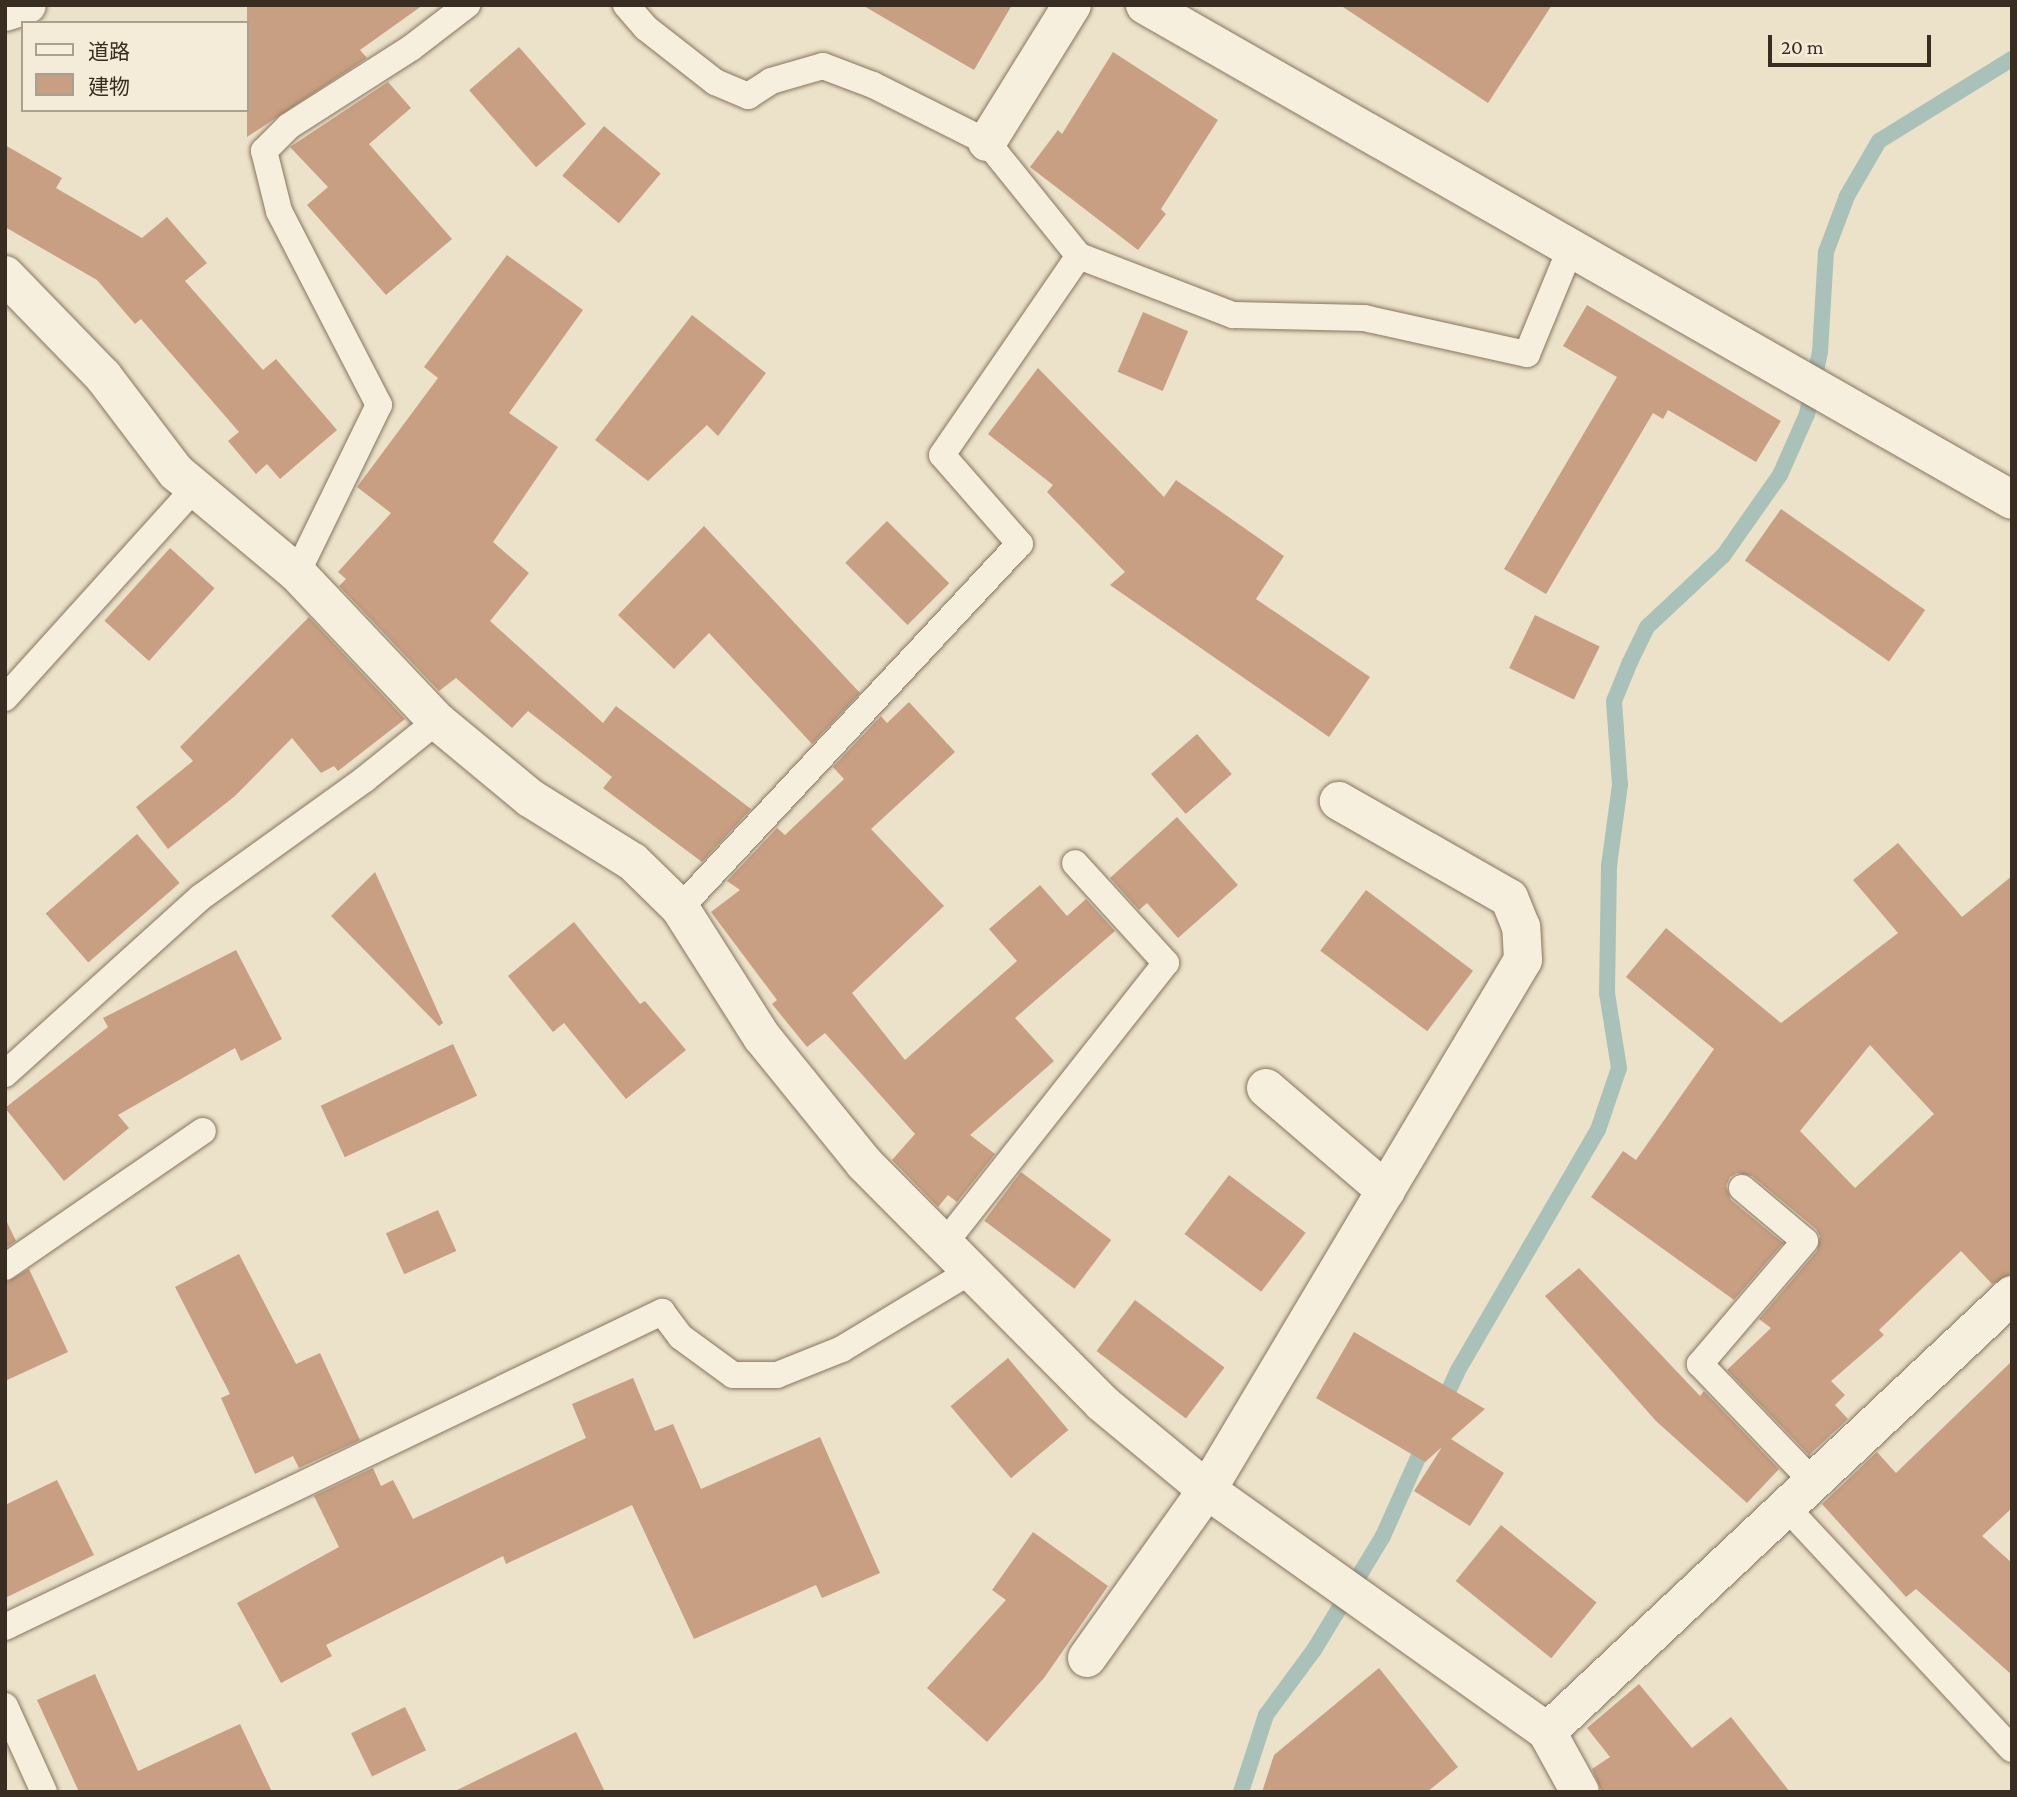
<!DOCTYPE html>
<html>
<head>
<meta charset="utf-8">
<style>
	body { margin:0 }
	#map { position:relative; width:2017px; height:1797px; overflow:hidden; background:#ece2ca; font-family:"Crimson Pro","Noto Sans JP",serif }
	div>[style] { position:absolute }
	[style*='--x'] { left:calc(var(--x)*1px); top:calc(var(--y)*1px); width:calc(var(--w)*1px); rotate:calc(var(--a)*1deg) }
	.stream>* { height:16px; margin:-8px; padding:0 8px; transform-origin:8px; border-radius:8px; background:#aac1ba }
	.building>* { inset:0; background:#c89f82; transform-origin:0 0 }
	.roads { filter:drop-shadow(0 0 2px #88755f) drop-shadow(0 0 2px #88755f) }
	.service>* { height:26px; margin:-13px; padding:0 13px; transform-origin:13px; border-radius:13px; background:#f7efdd }
	.minor>* { height:38px; margin:-19px; padding:0 19px; transform-origin:19px; border-radius:19px; background:#f7efdd }
	.tertiary>* { height:38px; margin:-19px; padding:0 19px; transform-origin:19px; border-radius:19px; background:#f7efdd }
	span { translate:-50% -50%; white-space:nowrap; text-align:center; line-height:1.15; -webkit-text-stroke:6px #f4ecd9; paint-order:stroke }
	.frame { position:absolute; inset:0; border:7px solid #392d21; pointer-events:none }
	.legend { position:absolute; left:21px; top:21px; width:228px; height:91px; box-sizing:border-box; background:#f4ecd9; border:2px solid #a9a08f; margin:0; padding:9px 12px; list-style:none; font-size:21px; color:#392d21 }
	.legend li { display:flex; align-items:center; gap:14px; height:35px }
	.legend b { width:35px; border:2px solid #a9a08f }
	.scale { position:absolute; left:1768px; top:35px; width:163px; height:32px; box-sizing:border-box; border:4px solid #392d21; border-top:0; padding-left:9px; font-size:21px; line-height:24px; white-space:nowrap; color:#392d21; -webkit-text-stroke:5px #f4ecd9; paint-order:stroke }
</style>
</head>
<body>
<div id="map">
	<div class="stream">
		<i style="--x:1441;--y:1407;--w:38;--a:-65"></i>
		<i style="--x:1457;--y:1372;--w:280;--a:-59.8"></i>
		<i style="--x:1598;--y:1130;--w:65;--a:-71.3"></i>
		<i style="--x:1619;--y:1068;--w:76;--a:-99.1"></i>
		<i style="--x:1607;--y:993;--w:127;--a:-89.1"></i>
		<i style="--x:1609;--y:866;--w:82;--a:-82.3"></i>
		<i style="--x:1620;--y:785;--w:84;--a:-94.1"></i>
		<i style="--x:1614;--y:701;--w:42;--a:-67.7"></i>
		<i style="--x:1630;--y:662;--w:39;--a:-64"></i>
		<i style="--x:1647;--y:627;--w:104;--a:-43.1"></i>
		<i style="--x:1723;--y:556;--w:99;--a:-54.9"></i>
		<i style="--x:1780;--y:475;--w:67;--a:-66.1"></i>
		<i style="--x:1807;--y:414;--w:63;--a:-78.2"></i>
		<i style="--x:1820;--y:352;--w:100;--a:-86.6"></i>
		<i style="--x:1826;--y:252;--w:60;--a:-69.4"></i>
		<i style="--x:1847;--y:196;--w:64;--a:-59.8"></i>
		<i style="--x:1879;--y:141;--w:156;--a:-31.7"></i>
		<i style="--x:1241;--y:1792;--w:81;--a:-72"></i>
		<i style="--x:1266;--y:1715;--w:81;--a:-53.6"></i>
		<i style="--x:1314;--y:1650;--w:133;--a:-58.8"></i>
		<i style="--x:1383;--y:1536;--w:105;--a:-65.9"></i>
	</div>
	<div class="building">
		<i style="clip-path:polygon(247px 5px,423px 5px,360px 50px,367px 58px,247px 137px)"></i>
		<i style="clip-path:polygon(862px 5px,1012px 5px,974px 70px)"></i>
		<i style="clip-path:polygon(1340px 5px,1552px 5px,1488px 103px)"></i>
		<i style="left:519px;top:47px;width:102px;height:66px;rotate:49deg"></i>
		<i style="clip-path:polygon(1113px 52px,1218px 120px,1161px 209px,1166px 214px,1138px 250px,1030px 167px,1058px 130px,1062px 134px)"></i>
		<i style="clip-path:polygon(388px 82px,411px 108px,369px 144px,452px 239px,386px 295px,307px 205px,328px 187px,290px 147px)"></i>
		<i style="left:604px;top:126px;width:74px;height:65px;rotate:40deg"></i>
		<i style="clip-path:polygon(5px 145px,62px 178px,56px 188px,142px 238px,167px 217px,207px 263px,185px 281px,263px 370px,276px 359px,337px 430px,280px 479px,267px 464px,256px 474px,228px 441px,239px 432px,141px 319px,135px 324px,97px 280px,5px 227px)"></i>
		<i style="clip-path:polygon(507px 255px,583px 310px,509px 413px,558px 447px,493px 542px,529px 573px,490px 621px,603px 723px,616px 706px,751px 809px,702px 862px,603px 788px,612px 777px,528px 711px,512px 728px,456px 678px,439px 691px,339px 586px,346px 579px,338px 572px,391px 513px,357px 487px,438px 378px,424px 367px)"></i>
		<i style="clip-path:polygon(1587px 305px,1781px 421px,1756px 462px,1668px 410px,1663px 419px,1653px 413px,1546px 594px,1504px 569px,1617px 377px,1563px 346px)"></i>
		<i style="left:1143px;top:312px;width:49px;height:65px;rotate:23deg"></i>
		<i style="clip-path:polygon(692px 315px,766px 373px,718px 436px,707px 425px,648px 481px,595px 440px)"></i>
		<i style="clip-path:polygon(1038px 368px,1164px 497px,1176px 480px,1284px 556px,1256px 599px,1370px 677px,1329px 737px,1110px 585px,1125px 572px,1047px 492px,1053px 485px,988px 434px)"></i>
		<i style="left:1781px;top:509px;width:176px;height:63px;rotate:35deg"></i>
		<i style="left:887px;top:521px;width:88px;height:59px;rotate:45deg"></i>
		<i style="clip-path:polygon(704px 526px,860px 693px,812px 744px,709px 633px,674px 669px,618px 615px)"></i>
		<i style="left:170px;top:548px;width:60px;height:98px;rotate:42deg"></i>
		<i style="left:1535px;top:615px;width:72px;height:59px;rotate:26deg"></i>
		<i style="clip-path:polygon(309px 617px,405px 719px,338px 771px,334px 766px,321px 773px,292px 738px,235px 796px,168px 849px,136px 807px,193px 761px,180px 747px)"></i>
		<i style="clip-path:polygon(909px 702px,955px 752px,871px 829px,944px 906px,852px 993px,905px 1060px,1017px 961px,989px 929px,1040px 885px,1067px 916px,1086px 899px,1115px 931px,1015px 1018px,1054px 1061px,970px 1135px,995px 1154px,957px 1202px,948px 1195px,938px 1207px,892px 1160px,915px 1134px,825px 1033px,807px 1047px,772px 1004px,777px 1000px,711px 912px,740px 890px,727px 881px,777px 828px,785px 835px,844px 779px,833px 767px,881px 716px,887px 723px)"></i>
		<i style="left:1197px;top:734px;width:53px;height:61px;rotate:49deg"></i>
		<i style="clip-path:polygon(1177px 817px,1238px 885px,1178px 938px,1147px 903px,1139px 910px,1110px 878px)"></i>
		<i style="left:137px;top:834px;width:65px;height:121px;rotate:49deg"></i>
		<i style="clip-path:polygon(evenodd,1898px 843px,1962px 917px,2012px 876px,2012px 1274px,1992px 1284px,1961px 1251px,1879px 1330px,1884px 1335px,1831px 1381px,1845px 1395px,1835px 1405px,1848px 1419px,1809px 1455px,1727px 1370px,1771px 1328px,1759px 1319px,1817px 1251px,1820px 1236px,1816px 1229px,1752px 1176px,1737px 1173px,1730px 1177px,1726px 1186px,1731px 1200px,1783px 1243px,1734px 1300px,1591px 1197px,1623px 1151px,1636px 1160px,1714px 1049px,1626px 977px,1666px 928px,1781px 1023px,1898px 933px,1853px 880px,1898px 843px,1870px 1045px,1934px 1114px,1855px 1188px,1800px 1131px,1870px 1045px)"></i>
		<i style="clip-path:polygon(375px 872px,443px 1023px,439px 1026px,331px 916px)"></i>
		<i style="left:1366px;top:890px;width:134px;height:76px;rotate:37deg"></i>
		<i style="clip-path:polygon(574px 922px,640px 1004px,645px 1001px,686px 1050px,626px 1099px,564px 1023px,553px 1032px,508px 976px)"></i>
		<i style="clip-path:polygon(236px 950px,282px 1039px,241px 1061px,235px 1048px,118px 1115px,129px 1128px,64px 1181px,5px 1108px,108px 1027px,103px 1018px)"></i>
		<i style="left:453px;top:1044px;width:57px;height:146px;rotate:65deg"></i>
		<i style="left:1021px;top:1172px;width:113px;height:61px;rotate:37deg"></i>
		<i style="left:1229px;top:1175px;width:96px;height:74px;rotate:37deg"></i>
		<i style="left:438px;top:1210px;width:45px;height:57px;rotate:66deg"></i>
		<i style="clip-path:polygon(5px 1218px,16px 1241px,5px 1248px)"></i>
		<i style="clip-path:polygon(239px 1254px,296px 1364px,320px 1353px,360px 1440px,299px 1468px,293px 1456px,255px 1474px,221px 1398px,230px 1394px,175px 1287px)"></i>
		<i style="clip-path:polygon(1579px 1268px,1700px 1396px,1704px 1391px,1779px 1469px,1747px 1503px,1656px 1421px,1545px 1296px)"></i>
		<i style="clip-path:polygon(29px 1269px,68px 1352px,5px 1381px,5px 1283px)"></i>
		<i style="left:1135px;top:1300px;width:112px;height:64px;rotate:37deg"></i>
		<i style="clip-path:polygon(1354px 1332px,1485px 1409px,1451px 1439px,1504px 1473px,1470px 1526px,1414px 1491px,1442px 1447px,1425px 1462px,1316px 1398px)"></i>
		<i style="left:1008px;top:1358px;width:94px;height:75px;rotate:50deg"></i>
		<i style="clip-path:polygon(2012px 1361px,2012px 1508px,1982px 1536px,2012px 1563px,2012px 1675px,1916px 1589px,1906px 1597px,1822px 1504px,1877px 1452px,1896px 1473px)"></i>
		<i style="clip-path:polygon(633px 1378px,655px 1431px,673px 1424px,701px 1489px,820px 1437px,880px 1573px,822px 1598px,816px 1585px,694px 1639px,632px 1505px,506px 1564px,503px 1556px,326px 1645px,332px 1656px,281px 1683px,237px 1603px,339px 1547px,314px 1496px,373px 1468px,381px 1486px,393px 1480px,413px 1519px,586px 1438px,572px 1404px)"></i>
		<i style="clip-path:polygon(57px 1480px,94px 1555px,5px 1598px,5px 1505px)"></i>
		<i style="left:1501px;top:1525px;width:123px;height:72px;rotate:39deg"></i>
		<i style="clip-path:polygon(1033px 1532px,1108px 1586px,1044px 1678px,987px 1742px,927px 1688px,1006px 1600px,992px 1590px)"></i>
		<i style="clip-path:polygon(1379px 1668px,1458px 1767px,1427px 1792px,1262px 1792px,1274px 1755px)"></i>
		<i style="clip-path:polygon(95px 1674px,138px 1771px,240px 1724px,272px 1792px,79px 1792px,37px 1700px)"></i>
		<i style="clip-path:polygon(1639px 1684px,1692px 1748px,1731px 1717px,1790px 1792px,1602px 1792px,1592px 1769px,1610px 1757px,1587px 1728px)"></i>
		<i style="left:405px;top:1707px;width:48px;height:60px;rotate:64deg"></i>
		<i style="clip-path:polygon(576px 1732px,605px 1792px,453px 1792px)"></i>
	</div>
	<div class="roads">
		<div class="service">
			<i style="--x:626;--y:5;--w:30;--a:49"></i>
			<i style="--x:646;--y:28;--w:88;--a:38"></i>
			<i style="--x:715;--y:82;--w:36;--a:23"></i>
			<i style="--x:748;--y:96;--w:27;--a:-33"></i>
			<i style="--x:771;--y:81;--w:54;--a:-16.1"></i>
			<i style="--x:823;--y:66;--w:53;--a:20.8"></i>
			<i style="--x:873;--y:85;--w:127;--a:26.6"></i>
			<i style="--x:987;--y:142;--w:146;--a:51.1"></i>
			<i style="--x:1079;--y:256;--w:165;--a:21"></i>
			<i style="--x:1233;--y:315;--w:131;--a:1.3"></i>
			<i style="--x:1364;--y:318;--w:167;--a:12.5"></i>
			<i style="--x:1527;--y:354;--w:116;--a:-67.6"></i>
			<i style="--x:297;--y:573;--w:187;--a:-64"></i>
			<i style="--x:379;--y:405;--w:218;--a:-117.3"></i>
			<i style="--x:279;--y:211;--w:62;--a:-104"></i>
			<i style="--x:264;--y:151;--w:35;--a:-45"></i>
			<i style="--x:289;--y:126;--w:145;--a:-32.6"></i>
			<i style="--x:411;--y:48;--w:71;--a:-37.5"></i>
			<i style="--x:5;--y:698;--w:283;--a:-47.9"></i>
			<i style="--x:680;--y:908;--w:498;--a:-47"></i>
			<i style="--x:1020;--y:544;--w:118;--a:-131.2"></i>
			<i style="--x:942;--y:455;--w:242;--a:-55.5"></i>
			<i style="--x:5;--y:1074;--w:264;--a:-42.1"></i>
			<i style="--x:201;--y:897;--w:202;--a:-35.7"></i>
			<i style="--x:365;--y:779;--w:92;--a:-38.9"></i>
			<i style="--x:1742;--y:1188;--w:82;--a:40.1"></i>
			<i style="--x:1805;--y:1241;--w:162;--a:130.5"></i>
			<i style="--x:1700;--y:1364;--w:165;--a:46.2"></i>
			<i style="--x:944;--y:1244;--w:358;--a:-51.7"></i>
			<i style="--x:1166;--y:963;--w:135;--a:-132.3"></i>
			<i style="--x:5;--y:1267;--w:240;--a:-34.5"></i>
			<i style="--x:1788;--y:1509;--w:328;--a:47"></i>
			<i style="--x:5;--y:1627;--w:729;--a:-25.62"></i>
			<i style="--x:662;--y:1312;--w:31;--a:53"></i>
			<i style="--x:681;--y:1337;--w:64;--a:36.2"></i>
			<i style="--x:733;--y:1375;--w:44;--a:0"></i>
			<i style="--x:777;--y:1375;--w:70;--a:-21.8"></i>
			<i style="--x:842;--y:1349;--w:151;--a:-31.2"></i>
			<i style="--x:5;--y:1706;--w:94;--a:65.6"></i>
		</div>
		<div class="minor">
			<i style="--x:5;--y:12;--w:23;--a:-18"></i>
			<i style="--x:987;--y:142;--w:161;--a:-58.2"></i>
			<i style="--x:5;--y:275;--w:141;--a:45.9"></i>
			<i style="--x:103;--y:376;--w:121;--a:52.8"></i>
			<i style="--x:176;--y:472;--w:158;--a:39.9"></i>
			<i style="--x:297;--y:573;--w:204;--a:46.6"></i>
			<i style="--x:437;--y:721;--w:121;--a:39.6"></i>
			<i style="--x:530;--y:798;--w:121;--a:31.9"></i>
			<i style="--x:633;--y:862;--w:66;--a:44.4"></i>
			<i style="--x:680;--y:908;--w:153;--a:57.6"></i>
			<i style="--x:762;--y:1037;--w:162;--a:51"></i>
			<i style="--x:864;--y:1163;--w:338;--a:45.2"></i>
			<i style="--x:1102;--y:1403;--w:136;--a:39.6"></i>
			<i style="--x:1207;--y:1490;--w:417;--a:35.4"></i>
			<i style="--x:1547;--y:1732;--w:68;--a:61.2"></i>
			<i style="--x:1266;--y:1088;--w:158;--a:40.6"></i>
			<i style="--x:1087;--y:1658;--w:206;--a:-54.5"></i>
			<i style="--x:1207;--y:1490;--w:617;--a:-59.2"></i>
			<i style="--x:1523;--y:960;--w:33;--a:-93"></i>
			<i style="--x:1521;--y:927;--w:31;--a:-112"></i>
			<i style="--x:1509;--y:898;--w:196;--a:-150.3"></i>
			<i style="--x:1547;--y:1732;--w:638;--a:-43.22"></i>
		</div>
		<div class="tertiary">
			<i style="--x:1145;--y:5;--w:998;--a:29.72"></i>
		</div>
	</div>
	<div class="frame"></div>
	<ul class="legend">
	<li><b style="height:9px;background:#f7efdd"></b>道路</li>
	<li><b style="height:19px;background:#c89f82"></b>建物</li>
	</ul>
	<div class="scale">20 m</div>
</div>
</body>
</html>
